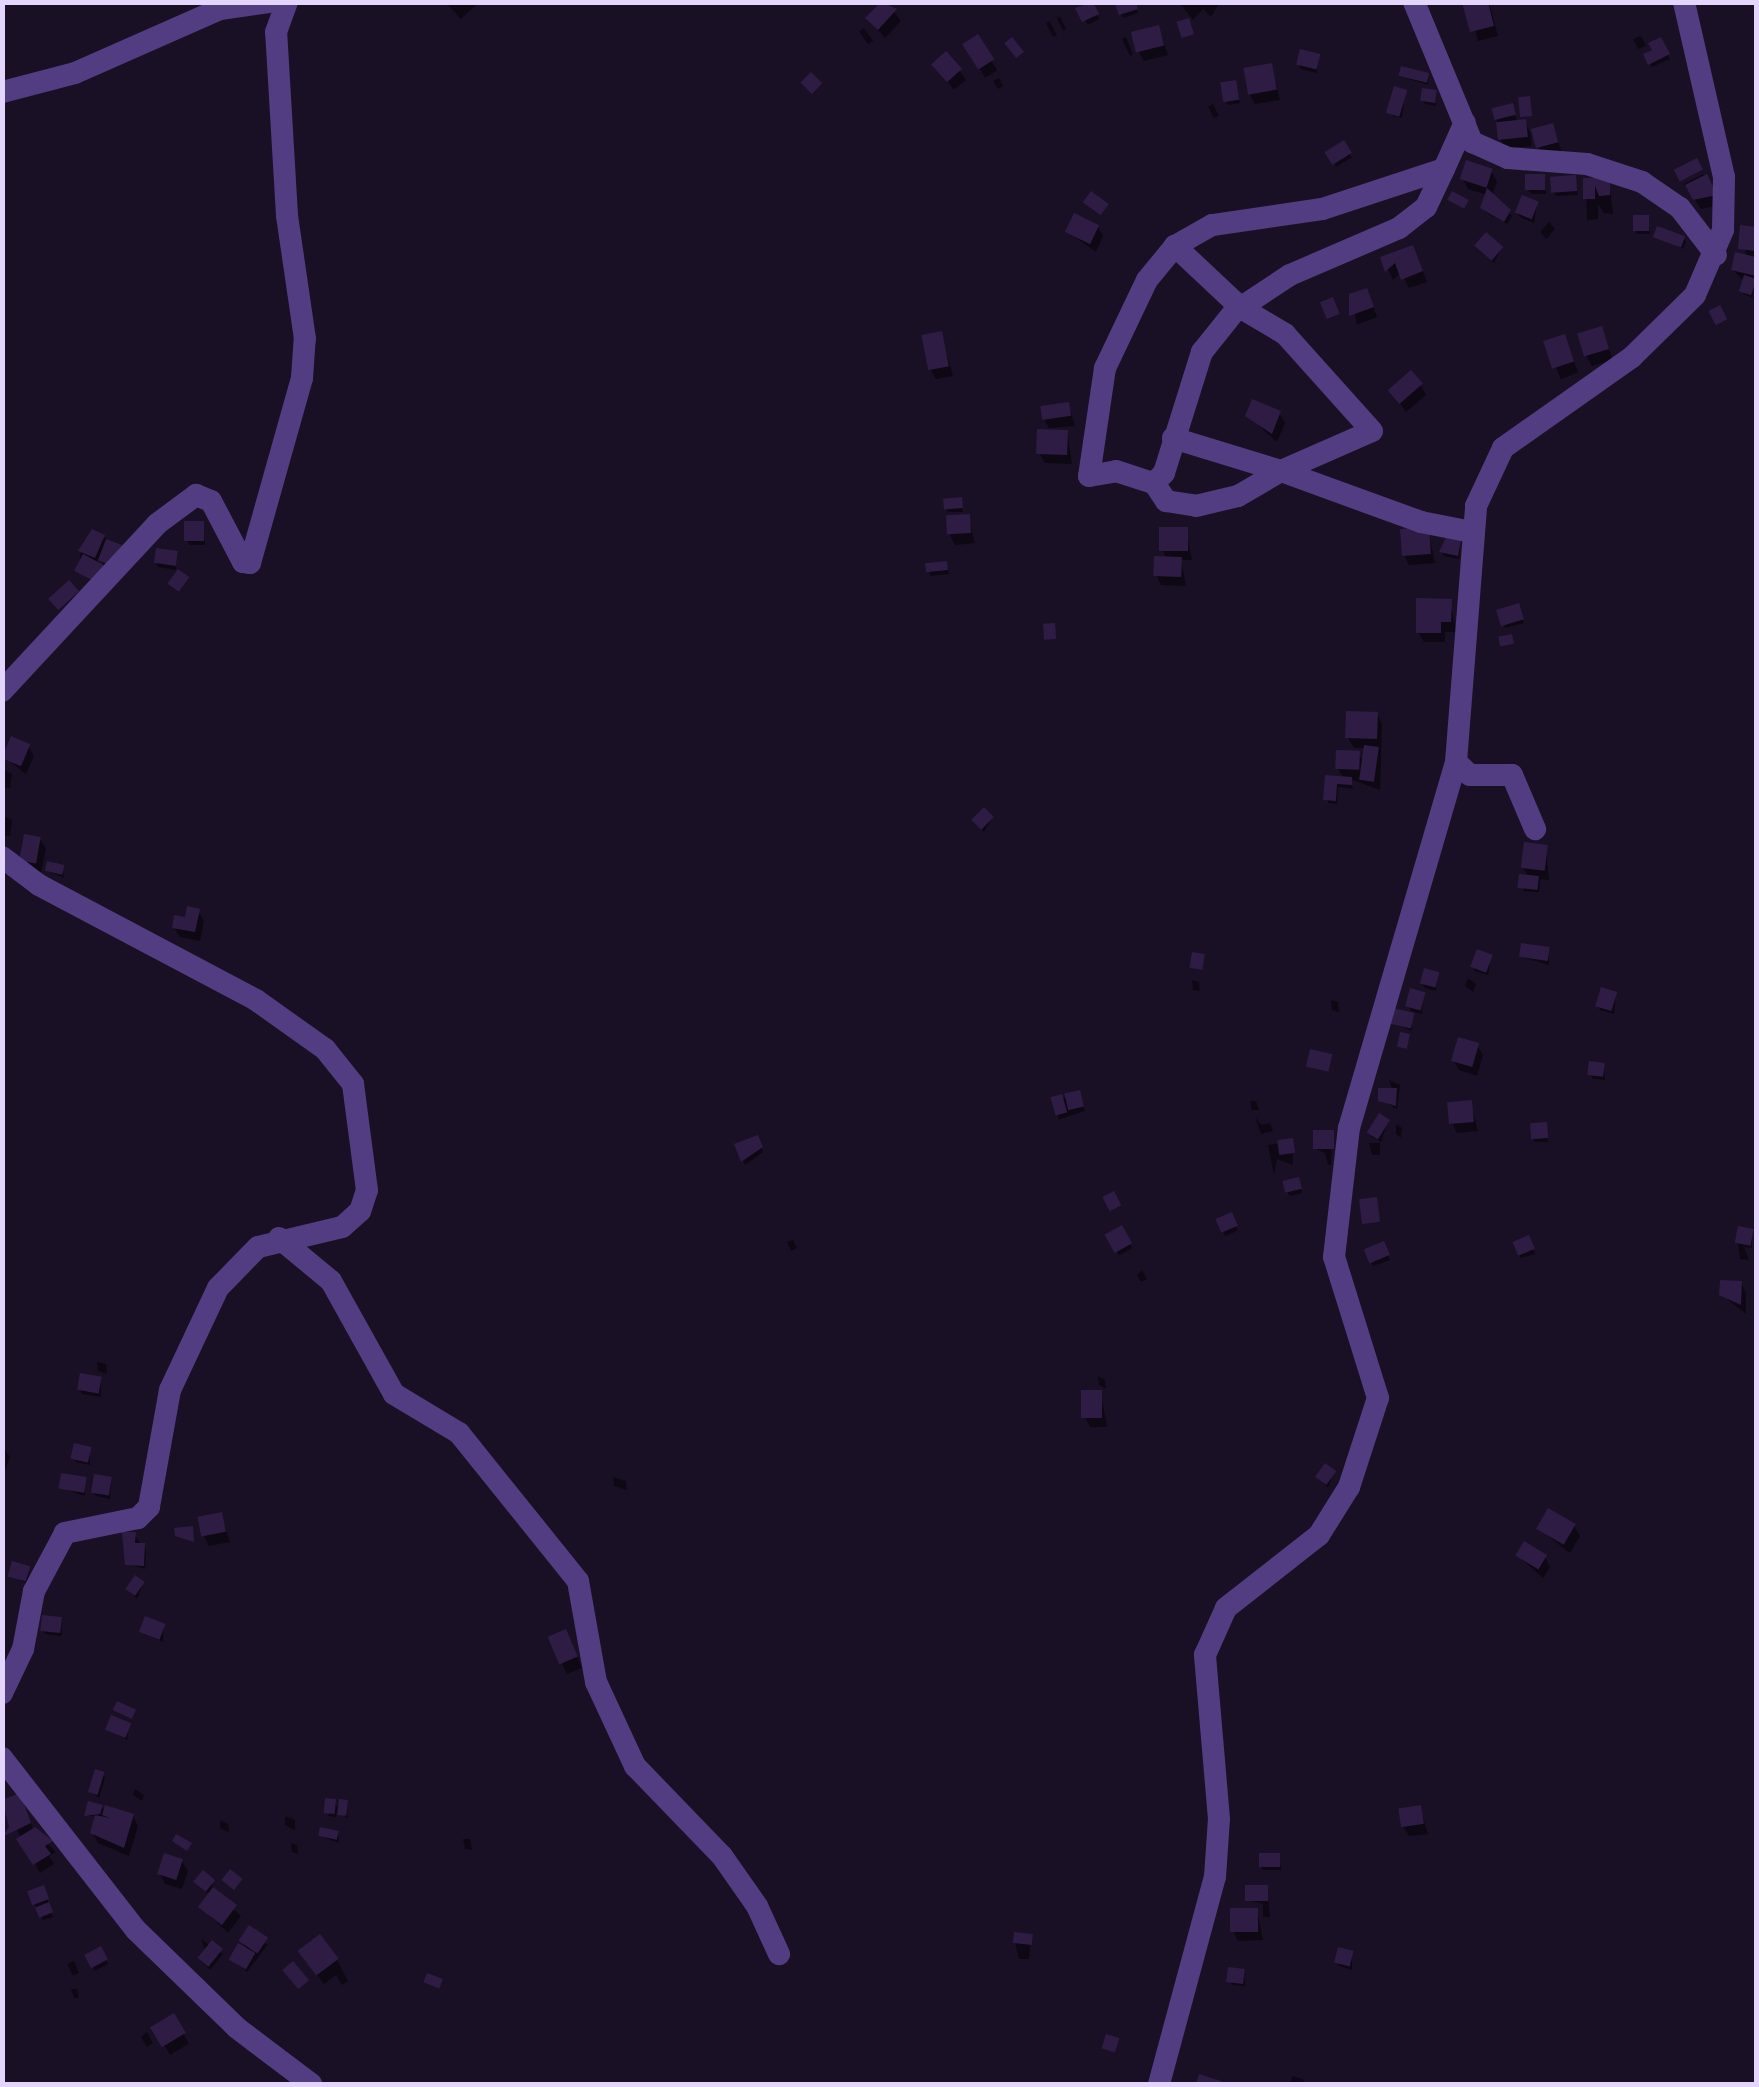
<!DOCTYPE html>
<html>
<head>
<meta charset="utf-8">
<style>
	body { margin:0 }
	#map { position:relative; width:1759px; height:2087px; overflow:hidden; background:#191025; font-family:"PT Sans",sans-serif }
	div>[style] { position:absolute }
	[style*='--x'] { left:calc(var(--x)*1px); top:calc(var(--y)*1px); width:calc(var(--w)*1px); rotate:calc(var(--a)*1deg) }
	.shadow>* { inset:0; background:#0007; transform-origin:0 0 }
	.building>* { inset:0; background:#2f1c45; transform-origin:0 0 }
	.minor>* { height:22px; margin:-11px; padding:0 11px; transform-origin:11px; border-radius:11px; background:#523d82 }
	span { translate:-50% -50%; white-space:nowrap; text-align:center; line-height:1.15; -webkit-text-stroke:10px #191025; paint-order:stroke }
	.frame { position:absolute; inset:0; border:5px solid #e4d5fd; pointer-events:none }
</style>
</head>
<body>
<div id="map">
	<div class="shadow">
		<i style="clip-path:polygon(445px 2px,476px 2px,477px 4px,461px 19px)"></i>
		<i style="clip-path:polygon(886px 2px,901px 21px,885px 38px,868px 19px)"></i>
		<i style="clip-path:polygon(1134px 2px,1138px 13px,1123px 18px,1121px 14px)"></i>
		<i style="clip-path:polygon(1220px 2px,1211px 17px,1203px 9px,1193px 20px,1180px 4px)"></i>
		<i style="clip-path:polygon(1467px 2px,1489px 2px,1498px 36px,1478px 41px)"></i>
		<i style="left:1091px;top:3px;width:18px;height:13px;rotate:63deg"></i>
		<i style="clip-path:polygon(1060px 17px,1066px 29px,1063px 31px,1057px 18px)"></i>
		<i style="clip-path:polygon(1049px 21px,1057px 35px,1053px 37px,1046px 23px)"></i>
		<i style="left:864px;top:28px;width:16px;height:6px;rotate:55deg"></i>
		<i style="clip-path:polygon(1158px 28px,1168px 55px,1144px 61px,1138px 51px)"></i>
		<i style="clip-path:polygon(1641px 36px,1646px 46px,1638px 49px,1633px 39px)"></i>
		<i style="clip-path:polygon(1126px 37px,1133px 54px,1130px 56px,1122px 39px)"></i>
		<i style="left:977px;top:38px;width:38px;height:14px;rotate:58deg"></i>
		<i style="clip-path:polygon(1661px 41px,1670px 59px,1652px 67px,1646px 55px)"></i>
		<i style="left:946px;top:54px;width:33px;height:16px;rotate:52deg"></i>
		<i style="clip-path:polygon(1318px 56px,1317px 73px,1301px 69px,1299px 65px)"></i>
		<i style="clip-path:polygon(1271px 66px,1280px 100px,1255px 104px,1250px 95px)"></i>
		<i style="clip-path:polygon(1427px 75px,1428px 85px,1401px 76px)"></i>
		<i style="clip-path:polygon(999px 78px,1003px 86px,998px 89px,993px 81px)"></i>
		<i style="clip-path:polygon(1235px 83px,1240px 103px,1228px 105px,1225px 101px)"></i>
		<i style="clip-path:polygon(1405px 92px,1402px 118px,1393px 116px,1390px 112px)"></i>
		<i style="clip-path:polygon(1435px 92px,1436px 106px,1425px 104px,1422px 100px)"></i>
		<i style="clip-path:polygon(1213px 104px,1219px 116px,1214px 118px,1208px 107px)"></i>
		<i style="clip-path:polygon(1514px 110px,1517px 123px,1525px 122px,1530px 132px,1532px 146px,1506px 149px,1500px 139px,1497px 119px)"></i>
		<i style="clip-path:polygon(1552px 126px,1562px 152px,1544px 157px,1538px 147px)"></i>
		<i style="left:1343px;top:143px;width:17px;height:18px;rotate:59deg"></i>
		<i style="clip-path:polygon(1491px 171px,1497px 181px,1492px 196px,1512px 216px,1507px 224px,1485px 212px,1487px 195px,1468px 189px,1463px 179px)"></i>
		<i style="clip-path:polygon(1703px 174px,1705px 178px,1720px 205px,1701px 209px,1684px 184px)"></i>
		<i style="clip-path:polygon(1544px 177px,1546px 194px,1531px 194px,1528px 190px)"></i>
		<i style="clip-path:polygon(1575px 178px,1578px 195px,1556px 196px,1553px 192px)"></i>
		<i style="clip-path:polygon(1609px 180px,1613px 214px,1604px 213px,1598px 204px,1598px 219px,1587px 220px,1586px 181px)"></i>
		<i style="clip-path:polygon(1537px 204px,1534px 223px,1520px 217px,1517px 213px)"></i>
		<i style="clip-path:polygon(1648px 218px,1650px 234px,1637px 234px,1635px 230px)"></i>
		<i style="clip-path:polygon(1549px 222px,1555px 229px,1546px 239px,1540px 232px)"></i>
		<i style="clip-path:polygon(1098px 227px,1103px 236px,1096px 252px,1068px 232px)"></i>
		<i style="clip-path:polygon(1743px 227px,1756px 229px,1753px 298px,1743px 294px,1744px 281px,1733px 270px,1746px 258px)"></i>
		<i style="clip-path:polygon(1656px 236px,1684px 238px,1686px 242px,1683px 249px)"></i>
		<i style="clip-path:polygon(1501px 249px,1494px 263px,1479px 250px)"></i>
		<i style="clip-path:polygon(1418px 258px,1427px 282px,1409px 288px,1401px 272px,1393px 280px,1383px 259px)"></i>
		<i style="clip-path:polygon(1351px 296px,1371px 300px,1377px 317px,1357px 325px)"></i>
		<i style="clip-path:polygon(1601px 329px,1613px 360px,1592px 366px,1586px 356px)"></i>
		<i style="clip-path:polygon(941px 334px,953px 376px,936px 379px,930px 369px)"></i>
		<i style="left:1564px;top:337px;width:38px;height:19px;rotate:68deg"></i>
		<i style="clip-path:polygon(1421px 386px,1426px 395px,1406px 412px,1390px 390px)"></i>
		<i style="clip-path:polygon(1068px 404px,1075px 426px,1049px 428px,1043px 418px)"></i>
		<i style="clip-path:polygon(1279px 413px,1285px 423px,1277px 442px,1248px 416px)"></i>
		<i style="clip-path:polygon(1067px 432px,1072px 464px,1045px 463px,1039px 453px)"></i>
		<i style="clip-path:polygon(961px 500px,963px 512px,948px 512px,946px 508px)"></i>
		<i style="clip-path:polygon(968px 517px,975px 543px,955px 545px,950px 535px)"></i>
		<i style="clip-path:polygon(203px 524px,205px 545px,190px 545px,187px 541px)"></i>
		<i style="clip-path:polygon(1186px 530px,1192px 560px,1181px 560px,1186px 586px,1161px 585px,1156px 575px,1167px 559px,1162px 550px)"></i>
		<i style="clip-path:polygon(1428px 530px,1435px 563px,1409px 565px,1404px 555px)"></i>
		<i style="clip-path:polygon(103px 537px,120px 547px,104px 565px,99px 557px,96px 564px,103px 590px,78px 571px,81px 551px)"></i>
		<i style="clip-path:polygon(1461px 538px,1459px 559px,1444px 556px,1442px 552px)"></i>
		<i style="clip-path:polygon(176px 553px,176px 570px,158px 567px,156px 563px)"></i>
		<i style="clip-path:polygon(946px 563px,949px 574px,931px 576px,929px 572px)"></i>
		<i style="clip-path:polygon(1450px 602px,1456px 632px,1445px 632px,1445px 642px,1424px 642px,1418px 632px)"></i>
		<i style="clip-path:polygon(1520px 609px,1524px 623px,1505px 628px,1503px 624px)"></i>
		<i style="clip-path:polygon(1377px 714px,1382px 724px,1380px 790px,1350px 779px,1353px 789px,1338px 787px,1337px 804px,1328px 803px,1328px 778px,1344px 779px,1338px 769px,1358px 753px,1364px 763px,1366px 748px,1354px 748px,1348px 738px)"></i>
		<i style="clip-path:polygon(28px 746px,34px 756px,26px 774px,5px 758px)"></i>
		<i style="clip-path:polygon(2px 769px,12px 774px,10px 788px,2px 787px)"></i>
		<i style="clip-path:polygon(2px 815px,12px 820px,10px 836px,2px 835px)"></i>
		<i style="clip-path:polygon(992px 818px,984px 832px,977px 824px)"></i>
		<i style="clip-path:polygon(40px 839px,46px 849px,41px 873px,22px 860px)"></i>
		<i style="clip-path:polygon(1546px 847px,1549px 880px,1540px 879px,1539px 892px,1523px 891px,1529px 877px,1523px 868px)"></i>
		<i style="clip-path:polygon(63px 867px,64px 878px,47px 871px)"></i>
		<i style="clip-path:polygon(198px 911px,204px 921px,200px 941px,180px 937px,174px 928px)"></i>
		<i style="clip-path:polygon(1549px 950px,1549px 965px,1521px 957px)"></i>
		<i style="clip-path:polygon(1491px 957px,1488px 975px,1475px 971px,1473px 966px)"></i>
		<i style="clip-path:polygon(1437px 974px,1436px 991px,1425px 988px,1422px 984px)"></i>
		<i style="clip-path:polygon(1468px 978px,1476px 984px,1473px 992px,1465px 986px)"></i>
		<i style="clip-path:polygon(1192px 980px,1199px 982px,1200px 991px,1193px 990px)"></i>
		<i style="clip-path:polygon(1423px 994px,1422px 1014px,1411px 1011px,1409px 1007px)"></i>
		<i style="clip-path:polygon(1616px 994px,1614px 1014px,1600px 1010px,1598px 1006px)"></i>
		<i style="clip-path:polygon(1331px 1000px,1338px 1002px,1339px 1012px,1332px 1010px)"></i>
		<i style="clip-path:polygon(1412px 1015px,1412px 1031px,1392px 1023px)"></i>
		<i style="clip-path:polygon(1477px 1045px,1483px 1055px,1477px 1076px,1459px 1070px,1453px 1060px)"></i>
		<i style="clip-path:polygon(1604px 1066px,1605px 1080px,1593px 1079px,1590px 1074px)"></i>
		<i style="clip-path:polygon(1389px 1080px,1400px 1085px,1397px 1109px,1381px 1100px,1393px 1091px)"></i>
		<i style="left:1079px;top:1093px;width:19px;height:27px;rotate:72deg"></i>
		<i style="clip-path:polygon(1250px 1101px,1256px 1101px,1259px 1110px,1252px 1110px)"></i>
		<i style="clip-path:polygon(1471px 1103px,1478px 1131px,1457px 1133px,1452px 1123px)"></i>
		<i style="clip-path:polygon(1255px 1117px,1261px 1125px,1270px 1123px,1273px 1131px,1261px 1134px)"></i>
		<i style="clip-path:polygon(1388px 1122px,1381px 1142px,1372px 1137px,1370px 1133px)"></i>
		<i style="clip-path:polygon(1396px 1124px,1402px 1128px,1401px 1138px,1396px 1134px)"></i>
		<i style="clip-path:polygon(1546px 1125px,1548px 1142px,1535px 1142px,1533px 1138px)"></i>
		<i style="clip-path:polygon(1332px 1133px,1331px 1165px,1328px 1165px,1325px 1153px,1316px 1149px)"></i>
		<i style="clip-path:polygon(1292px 1141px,1293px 1165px,1277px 1159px,1274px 1175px,1268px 1145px)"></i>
		<i style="clip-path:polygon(759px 1142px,763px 1152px,745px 1165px,737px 1145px)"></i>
		<i style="clip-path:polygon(1369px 1143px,1380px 1143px,1380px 1155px,1372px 1155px)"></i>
		<i style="clip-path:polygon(1300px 1184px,1302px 1193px,1290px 1196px,1287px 1192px)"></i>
		<i style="left:1231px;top:1215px;width:17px;height:14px;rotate:66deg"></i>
		<i style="left:1121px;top:1228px;width:23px;height:15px;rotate:61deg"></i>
		<i style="clip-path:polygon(1752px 1231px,1752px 1248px,1744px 1247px,1749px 1260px,1740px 1259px,1738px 1242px)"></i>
		<i style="clip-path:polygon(793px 1240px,797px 1248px,791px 1251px,787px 1242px)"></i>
		<i style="clip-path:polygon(1530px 1242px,1535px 1254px,1521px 1258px,1519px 1255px)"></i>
		<i style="clip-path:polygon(1385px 1248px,1390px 1260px,1373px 1266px,1367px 1250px)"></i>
		<i style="clip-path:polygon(1142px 1270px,1147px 1279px,1141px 1282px,1137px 1275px)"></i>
		<i style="clip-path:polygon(1741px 1283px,1746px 1293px,1746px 1314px,1722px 1295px)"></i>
		<i style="clip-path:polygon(97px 1362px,106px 1364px,107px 1374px,98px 1371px)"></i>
		<i style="clip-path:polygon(1098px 1376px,1105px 1380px,1106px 1389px,1099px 1385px)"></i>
		<i style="clip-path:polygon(101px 1379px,101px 1397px,82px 1394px,80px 1390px)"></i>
		<i style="clip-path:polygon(1101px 1393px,1107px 1427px,1090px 1427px,1085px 1417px)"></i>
		<i style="clip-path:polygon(2px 1446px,10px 1457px,6px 1469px,2px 1468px)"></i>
		<i style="clip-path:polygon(90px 1449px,90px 1465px,76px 1462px,74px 1458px)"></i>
		<i style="clip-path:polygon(1334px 1473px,1328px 1488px,1318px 1478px)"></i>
		<i style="clip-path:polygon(613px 1477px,626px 1481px,627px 1490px,614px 1486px)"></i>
		<i style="clip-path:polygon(85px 1479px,85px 1496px,61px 1488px)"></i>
		<i style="clip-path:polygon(111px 1480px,110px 1499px,96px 1496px,93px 1492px)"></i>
		<i style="clip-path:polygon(221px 1515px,230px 1542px,209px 1546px,204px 1536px)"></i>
		<i style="clip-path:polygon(1574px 1526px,1580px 1536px,1570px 1553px,1539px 1529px)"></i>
		<i style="clip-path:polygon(134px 1535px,146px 1550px,145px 1569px,127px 1564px)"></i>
		<i style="clip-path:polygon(1517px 1555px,1545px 1557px,1550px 1567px,1543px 1578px)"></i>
		<i style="clip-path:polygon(29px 1568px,28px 1584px,11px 1576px)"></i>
		<i style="clip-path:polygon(143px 1584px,137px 1599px,128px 1589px)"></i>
		<i style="clip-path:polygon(61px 1619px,62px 1636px,45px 1634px,43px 1630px)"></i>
		<i style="clip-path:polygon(164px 1626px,163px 1642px,142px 1632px)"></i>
		<i style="clip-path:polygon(571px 1642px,582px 1668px,567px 1674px,562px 1664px)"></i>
		<i style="clip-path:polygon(129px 1725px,127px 1740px,108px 1729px)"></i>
		<i style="clip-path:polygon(103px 1774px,105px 1778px,99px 1798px,91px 1792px)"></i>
		<i style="clip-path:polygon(135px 1789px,144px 1795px,142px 1801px,133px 1795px)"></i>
		<i style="clip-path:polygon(19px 1796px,33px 1829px,56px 1852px,49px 1856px,54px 1864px,40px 1873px,2px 1802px)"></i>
		<i style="clip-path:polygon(334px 1802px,340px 1811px,347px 1803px,348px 1819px,337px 1810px,336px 1817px,328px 1816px)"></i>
		<i style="clip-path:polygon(101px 1808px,133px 1816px,138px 1826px,129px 1856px,98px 1843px,93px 1833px,101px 1818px,87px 1815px)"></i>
		<i style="clip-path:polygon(1420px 1808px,1428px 1834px,1409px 1836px,1403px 1826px)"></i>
		<i style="clip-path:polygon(285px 1816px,295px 1820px,295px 1830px,285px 1825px)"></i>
		<i style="clip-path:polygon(220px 1820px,228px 1824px,229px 1832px,220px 1828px)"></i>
		<i style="clip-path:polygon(338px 1834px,339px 1843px,321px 1836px)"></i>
		<i style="clip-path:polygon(463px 1839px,470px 1839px,472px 1850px,465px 1849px)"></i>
		<i style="clip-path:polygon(291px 1843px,297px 1845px,298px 1854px,292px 1852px)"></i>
		<i style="clip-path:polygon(1279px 1855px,1281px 1870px,1263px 1870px,1261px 1866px)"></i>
		<i style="clip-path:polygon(182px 1861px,188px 1871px,182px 1889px,165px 1884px,160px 1874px)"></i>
		<i style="clip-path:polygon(213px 1882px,212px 1889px,241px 1916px,228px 1933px,201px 1907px,210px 1895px,198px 1885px)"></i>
		<i style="clip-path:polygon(1267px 1887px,1270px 1917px,1263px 1917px,1263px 1904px,1247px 1900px)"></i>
		<i style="clip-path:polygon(45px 1892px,53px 1917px,43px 1920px,35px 1904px)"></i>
		<i style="clip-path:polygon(1257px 1910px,1263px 1940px,1238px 1941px,1233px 1931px)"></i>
		<i style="clip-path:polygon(1031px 1936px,1029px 1959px,1019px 1959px,1015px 1943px)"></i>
		<i style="clip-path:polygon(201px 1939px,223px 1954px,210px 1970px,200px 1959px,206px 1952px)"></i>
		<i style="clip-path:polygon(241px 1940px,268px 1944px,247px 1972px,231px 1959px,248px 1952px)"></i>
		<i style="left:100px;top:1949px;width:17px;height:15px;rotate:62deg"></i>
		<i style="clip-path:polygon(1352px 1953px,1352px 1970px,1339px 1966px,1337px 1962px)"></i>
		<i style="clip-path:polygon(337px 1960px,348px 1981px,342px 1985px,336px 1975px,324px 1984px,307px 1961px)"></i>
		<i style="left:74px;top:1961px;width:13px;height:7px;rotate:67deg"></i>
		<i style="clip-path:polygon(1244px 1971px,1245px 1986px,1232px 1985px,1230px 1981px)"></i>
		<i style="clip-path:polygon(71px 1989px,77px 1989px,79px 1998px,74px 1998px)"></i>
		<i style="left:173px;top:2016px;width:32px;height:22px;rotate:60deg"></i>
		<i style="clip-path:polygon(147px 2032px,153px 2043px,147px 2047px,141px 2037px)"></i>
		<i style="clip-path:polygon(1292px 2076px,1303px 2079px,1305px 2084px,1290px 2084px)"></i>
	</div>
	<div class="building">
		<i style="clip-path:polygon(881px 2px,897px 9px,878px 30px,865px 18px)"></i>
		<i style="clip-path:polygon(1093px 2px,1099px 14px,1082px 22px,1075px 8px)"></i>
		<i style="clip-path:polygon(1114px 2px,1136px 2px,1138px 9px,1119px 15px)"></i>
		<i style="clip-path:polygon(1462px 2px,1488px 2px,1494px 26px,1470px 32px)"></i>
		<i style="left:1189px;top:18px;width:17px;height:13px;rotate:73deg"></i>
		<i style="left:1159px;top:25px;width:21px;height:29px;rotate:76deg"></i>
		<i style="left:978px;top:34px;width:30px;height:19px;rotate:57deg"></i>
		<i style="left:1012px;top:37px;width:19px;height:10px;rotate:51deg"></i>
		<i style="clip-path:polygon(1661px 37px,1670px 54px,1648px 65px,1643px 54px,1652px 50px,1648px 43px)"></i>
		<i style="left:1300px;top:49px;width:21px;height:16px;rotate:14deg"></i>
		<i style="left:946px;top:51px;width:24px;height:20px;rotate:48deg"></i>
		<i style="left:1272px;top:63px;width:27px;height:29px;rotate:80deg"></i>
		<i style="left:1401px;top:66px;width:29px;height:10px;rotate:14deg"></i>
		<i style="left:811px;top:72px;width:16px;height:15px;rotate:45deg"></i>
		<i style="left:1236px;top:80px;width:20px;height:16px;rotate:81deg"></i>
		<i style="left:1394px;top:86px;width:14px;height:28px;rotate:17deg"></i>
		<i style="left:1422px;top:88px;width:15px;height:13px;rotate:8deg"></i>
		<i style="left:1530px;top:96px;width:20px;height:12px;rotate:84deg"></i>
		<i style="left:1513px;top:103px;width:12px;height:22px;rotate:76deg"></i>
		<i style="left:1526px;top:119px;width:18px;height:30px;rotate:84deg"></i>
		<i style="left:1553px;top:123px;width:20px;height:23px;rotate:75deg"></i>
		<i style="left:1344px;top:140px;width:15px;height:23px;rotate:58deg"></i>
		<i style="left:1697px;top:158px;width:13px;height:26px;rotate:63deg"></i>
		<i style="left:1466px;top:160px;width:28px;height:20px;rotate:18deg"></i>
		<i style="left:1545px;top:174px;width:16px;height:20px;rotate:90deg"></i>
		<i style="clip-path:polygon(1707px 174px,1717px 195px,1693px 200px,1685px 185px)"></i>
		<i style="left:1576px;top:175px;width:16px;height:26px;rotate:86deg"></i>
		<i style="clip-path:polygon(1583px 178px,1610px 178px,1610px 195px,1599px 196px,1595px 186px,1595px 199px,1583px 199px)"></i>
		<i style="clip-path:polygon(1487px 188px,1511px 210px,1504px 222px,1480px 208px)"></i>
		<i style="left:1091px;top:191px;width:22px;height:14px;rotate:36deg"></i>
		<i style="left:1452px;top:191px;width:19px;height:10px;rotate:28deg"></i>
		<i style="left:1522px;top:195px;width:18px;height:19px;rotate:22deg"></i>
		<i style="left:1074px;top:213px;width:28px;height:21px;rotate:26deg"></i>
		<i style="left:1633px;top:215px;width:16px;height:16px"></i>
		<i style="clip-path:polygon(1740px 225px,1756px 227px,1756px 251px,1738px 249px)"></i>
		<i style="left:1657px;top:226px;width:30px;height:12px;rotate:20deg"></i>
		<i style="left:1486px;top:232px;width:23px;height:18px;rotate:41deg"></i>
		<i style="clip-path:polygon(1413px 245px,1423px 271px,1401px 280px,1395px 263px,1385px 272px,1380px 257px)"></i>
		<i style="clip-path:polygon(1735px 252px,1756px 257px,1756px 276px,1731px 270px)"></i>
		<i style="left:1744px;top:275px;width:13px;height:17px;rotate:18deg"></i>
		<i style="clip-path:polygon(1367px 288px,1374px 307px,1349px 316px,1349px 294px)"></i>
		<i style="left:1333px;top:297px;width:18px;height:14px;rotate:68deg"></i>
		<i style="left:1720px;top:305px;width:16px;height:13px;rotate:63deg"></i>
		<i style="left:1602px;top:326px;width:24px;height:26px;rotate:73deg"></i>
		<i style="left:942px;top:331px;width:36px;height:21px;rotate:79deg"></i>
		<i style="left:1565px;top:334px;width:29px;height:23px;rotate:72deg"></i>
		<i style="left:1411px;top:370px;width:18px;height:31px;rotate:49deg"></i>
		<i style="clip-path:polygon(1252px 399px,1281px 411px,1272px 434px,1245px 416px)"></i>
		<i style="left:1069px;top:402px;width:14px;height:29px;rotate:82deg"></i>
		<i style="left:1037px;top:429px;width:31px;height:25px;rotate:2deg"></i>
		<i style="left:962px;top:497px;width:11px;height:19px;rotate:85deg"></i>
		<i style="left:970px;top:514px;width:19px;height:24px;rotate:87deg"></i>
		<i style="left:204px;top:521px;width:20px;height:20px;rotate:90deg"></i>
		<i style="left:1159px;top:527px;width:29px;height:24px"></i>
		<i style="left:1429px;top:527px;width:27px;height:29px;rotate:86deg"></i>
		<i style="clip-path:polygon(92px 529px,105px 535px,95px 558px,78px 551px)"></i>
		<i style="clip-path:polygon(1448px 533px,1462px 535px,1458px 556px,1439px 552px)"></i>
		<i style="clip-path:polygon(106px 539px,122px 545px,107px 568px,110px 557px,107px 564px,98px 560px)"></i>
		<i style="left:156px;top:548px;width:22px;height:15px;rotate:8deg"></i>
		<i style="left:83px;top:554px;width:26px;height:19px;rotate:28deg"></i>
		<i style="left:1154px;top:556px;width:28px;height:20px;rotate:2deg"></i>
		<i style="left:947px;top:561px;width:9px;height:22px;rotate:84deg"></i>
		<i style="left:178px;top:569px;width:14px;height:18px;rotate:36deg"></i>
		<i style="left:69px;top:580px;width:15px;height:28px;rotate:48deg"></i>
		<i style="clip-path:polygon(1416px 598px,1452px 599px,1451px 622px,1441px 622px,1441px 633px,1416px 633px)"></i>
		<i style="left:1519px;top:603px;width:17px;height:24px;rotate:73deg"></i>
		<i style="left:1055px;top:623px;width:16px;height:12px;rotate:86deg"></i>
		<i style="left:1512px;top:634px;width:10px;height:14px;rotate:79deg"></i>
		<i style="left:1346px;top:711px;width:32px;height:27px;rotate:2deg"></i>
		<i style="left:11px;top:736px;width:21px;height:24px;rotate:23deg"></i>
		<i style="left:1364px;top:745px;width:15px;height:35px;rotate:8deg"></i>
		<i style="left:1336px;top:750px;width:24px;height:19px;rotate:2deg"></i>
		<i style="clip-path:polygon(1325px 775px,1352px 777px,1352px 785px,1337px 784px,1336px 801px,1323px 800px)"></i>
		<i style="left:984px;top:807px;width:14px;height:18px;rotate:45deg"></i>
		<i style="left:24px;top:834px;width:17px;height:27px;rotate:10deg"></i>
		<i style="left:1524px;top:842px;width:24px;height:26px;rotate:7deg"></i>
		<i style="left:47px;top:861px;width:18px;height:10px;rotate:13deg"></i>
		<i style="left:1519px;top:874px;width:20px;height:14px;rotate:6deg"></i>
		<i style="clip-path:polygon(187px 906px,200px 909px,195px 932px,172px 928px,174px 915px,185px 917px)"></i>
		<i style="left:1521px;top:943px;width:29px;height:14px;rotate:8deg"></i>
		<i style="left:1477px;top:949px;width:17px;height:19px;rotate:21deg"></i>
		<i style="left:1192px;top:952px;width:13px;height:16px;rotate:9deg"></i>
		<i style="left:1424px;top:968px;width:16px;height:16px;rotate:15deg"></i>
		<i style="left:1601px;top:987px;width:17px;height:20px;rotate:17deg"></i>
		<i style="left:1410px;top:988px;width:16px;height:19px;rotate:15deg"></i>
		<i style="left:1393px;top:1008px;width:22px;height:16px;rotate:13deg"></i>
		<i style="left:1400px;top:1032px;width:10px;height:15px;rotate:11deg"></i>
		<i style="left:1458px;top:1037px;width:22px;height:25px;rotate:16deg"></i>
		<i style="left:1310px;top:1049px;width:23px;height:18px;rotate:13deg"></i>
		<i style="left:1589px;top:1061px;width:16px;height:14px;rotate:7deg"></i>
		<i style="clip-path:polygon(1378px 1088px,1397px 1088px,1396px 1106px,1378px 1101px)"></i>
		<i style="left:1080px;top:1090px;width:17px;height:16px;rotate:77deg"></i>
		<i style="left:1062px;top:1094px;width:19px;height:12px;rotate:74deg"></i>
		<i style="left:1472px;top:1100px;width:22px;height:25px;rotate:85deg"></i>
		<i style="left:1379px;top:1113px;width:13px;height:23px;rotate:32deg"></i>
		<i style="left:1547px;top:1122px;width:16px;height:17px;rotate:86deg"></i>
		<i style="left:1334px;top:1130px;width:19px;height:21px;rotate:90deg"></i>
		<i style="clip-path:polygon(758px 1135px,763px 1147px,741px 1162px,734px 1144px)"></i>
		<i style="left:1293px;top:1138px;width:15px;height:16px;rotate:82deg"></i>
		<i style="left:1299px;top:1177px;width:12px;height:17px;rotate:76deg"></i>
		<i style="left:1114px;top:1191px;width:16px;height:13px;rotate:63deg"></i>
		<i style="left:1377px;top:1197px;width:25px;height:18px;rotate:83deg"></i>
		<i style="left:1232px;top:1212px;width:15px;height:18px;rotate:67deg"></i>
		<i style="left:1122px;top:1225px;width:21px;height:20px;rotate:61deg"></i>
		<i style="left:1738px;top:1226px;width:16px;height:17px;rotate:11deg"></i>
		<i style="left:1529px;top:1235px;width:15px;height:18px;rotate:67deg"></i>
		<i style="left:1384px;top:1241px;width:15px;height:22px;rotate:67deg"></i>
		<i style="clip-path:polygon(1720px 1280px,1742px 1281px,1741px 1305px,1719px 1295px)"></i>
		<i style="left:80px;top:1373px;width:22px;height:17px;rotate:10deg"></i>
		<i style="left:1102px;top:1390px;width:28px;height:21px;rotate:90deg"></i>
		<i style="left:74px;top:1443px;width:18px;height:16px;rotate:13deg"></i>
		<i style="left:1325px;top:1463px;width:14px;height:17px;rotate:36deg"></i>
		<i style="left:61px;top:1473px;width:26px;height:16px;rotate:9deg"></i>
		<i style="left:94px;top:1474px;width:18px;height:19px;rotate:9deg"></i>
		<i style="left:1548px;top:1508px;width:32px;height:24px;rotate:30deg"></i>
		<i style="left:222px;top:1512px;width:20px;height:25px;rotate:79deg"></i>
		<i style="clip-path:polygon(193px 1526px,194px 1542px,175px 1536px,174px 1528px)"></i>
		<i style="clip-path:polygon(122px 1532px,136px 1532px,135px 1543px,145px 1543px,144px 1566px,125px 1565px)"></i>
		<i style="left:1524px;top:1541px;width:27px;height:17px;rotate:31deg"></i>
		<i style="left:12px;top:1561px;width:19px;height:16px;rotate:16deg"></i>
		<i style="left:135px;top:1575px;width:12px;height:17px;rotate:35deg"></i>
		<i style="left:42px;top:1615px;width:20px;height:16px;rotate:6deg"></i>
		<i style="left:145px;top:1616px;width:22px;height:17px;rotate:21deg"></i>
		<i style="left:566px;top:1629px;width:30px;height:20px;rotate:67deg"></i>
		<i style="left:117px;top:1701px;width:21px;height:10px;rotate:25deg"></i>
		<i style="left:111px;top:1715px;width:22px;height:16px;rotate:22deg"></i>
		<i style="left:95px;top:1769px;width:10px;height:24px;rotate:17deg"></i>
		<i style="clip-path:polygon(20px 1793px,31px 1823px,2px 1837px,9px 1827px,2px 1800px)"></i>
		<i style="left:325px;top:1798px;width:11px;height:15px;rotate:5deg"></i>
		<i style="left:339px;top:1799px;width:9px;height:16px;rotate:6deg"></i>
		<i style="clip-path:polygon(88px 1801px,103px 1805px,100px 1814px,84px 1816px)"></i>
		<i style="clip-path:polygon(105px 1805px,134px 1814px,124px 1848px,90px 1833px,95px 1815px,110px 1818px,102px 1815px)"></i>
		<i style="left:1421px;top:1805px;width:19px;height:23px;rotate:81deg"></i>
		<i style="clip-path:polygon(35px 1827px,53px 1841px,45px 1846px,51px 1854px,33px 1865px,16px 1839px)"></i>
		<i style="left:320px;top:1827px;width:19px;height:9px;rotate:12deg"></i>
		<i style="clip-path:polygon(176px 1834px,192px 1843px,187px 1851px,172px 1841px)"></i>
		<i style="left:164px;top:1853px;width:20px;height:22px;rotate:18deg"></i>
		<i style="left:1259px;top:1853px;width:21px;height:14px"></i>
		<i style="left:230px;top:1869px;width:16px;height:14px;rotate:38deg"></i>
		<i style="left:203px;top:1870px;width:16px;height:15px;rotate:40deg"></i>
		<i style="left:44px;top:1885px;width:15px;height:18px;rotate:70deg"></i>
		<i style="left:1245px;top:1885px;width:23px;height:16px"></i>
		<i style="left:213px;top:1887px;width:30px;height:25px;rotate:37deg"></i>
		<i style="left:49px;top:1902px;width:11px;height:15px;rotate:68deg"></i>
		<i style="left:1230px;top:1908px;width:28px;height:24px"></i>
		<i style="left:249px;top:1925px;width:23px;height:19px;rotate:34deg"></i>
		<i style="left:1014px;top:1932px;width:19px;height:11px;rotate:6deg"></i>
		<i style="left:320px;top:1934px;width:31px;height:28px;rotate:53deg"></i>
		<i style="left:212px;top:1940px;width:14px;height:23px;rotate:39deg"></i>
		<i style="left:238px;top:1943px;width:20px;height:19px;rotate:30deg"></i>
		<i style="left:101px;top:1946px;width:15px;height:19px;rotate:62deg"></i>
		<i style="left:1338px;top:1947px;width:16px;height:16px;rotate:14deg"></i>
		<i style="left:293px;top:1961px;width:25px;height:14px;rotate:50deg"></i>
		<i style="left:1228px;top:1967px;width:17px;height:15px;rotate:7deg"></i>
		<i style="left:427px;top:1973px;width:17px;height:10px;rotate:21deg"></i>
		<i style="left:174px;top:2013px;width:23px;height:28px;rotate:59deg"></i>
		<i style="left:1106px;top:2034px;width:14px;height:15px;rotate:17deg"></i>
		<i style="clip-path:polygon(1199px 2074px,1221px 2081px,1220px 2084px,1196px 2084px)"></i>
	</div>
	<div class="minor">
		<i style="--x:1414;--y:2;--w:152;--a:67.5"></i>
		<i style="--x:1472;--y:142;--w:39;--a:24"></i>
		<i style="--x:1508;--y:158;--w:79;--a:4.3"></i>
		<i style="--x:1587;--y:164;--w:58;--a:18.1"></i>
		<i style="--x:1642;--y:182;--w:46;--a:34.4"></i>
		<i style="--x:1680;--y:208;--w:59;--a:52.5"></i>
		<i style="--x:2;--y:92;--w:75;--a:-14.6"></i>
		<i style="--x:75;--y:73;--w:158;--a:-23.8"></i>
		<i style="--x:220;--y:9;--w:49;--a:-8.1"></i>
		<i style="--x:1444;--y:169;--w:128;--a:161.8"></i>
		<i style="--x:1322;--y:209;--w:111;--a:171.7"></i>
		<i style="--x:1212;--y:225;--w:43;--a:150.4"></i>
		<i style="--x:1175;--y:246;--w:44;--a:129.5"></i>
		<i style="--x:1147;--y:280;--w:98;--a:115.5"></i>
		<i style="--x:1105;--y:368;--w:109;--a:98.4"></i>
		<i style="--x:1089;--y:476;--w:27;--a:-10"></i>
		<i style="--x:1116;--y:471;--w:40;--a:18"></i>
		<i style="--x:1154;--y:483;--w:14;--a:-45"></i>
		<i style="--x:1164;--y:473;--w:127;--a:-72.6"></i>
		<i style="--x:1202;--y:352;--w:51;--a:-51.3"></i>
		<i style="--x:1234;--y:312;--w:67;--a:-33.5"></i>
		<i style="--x:1290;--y:275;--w:119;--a:-23.3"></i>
		<i style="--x:1399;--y:228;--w:34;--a:-38"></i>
		<i style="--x:1426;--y:207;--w:42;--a:-64.7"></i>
		<i style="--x:1444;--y:169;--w:51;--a:-65.9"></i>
		<i style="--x:1173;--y:438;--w:113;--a:17"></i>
		<i style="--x:1281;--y:471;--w:99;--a:-23.7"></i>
		<i style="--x:1372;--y:431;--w:130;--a:-131.9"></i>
		<i style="--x:1285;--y:334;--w:51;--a:-149.4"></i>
		<i style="--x:1241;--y:308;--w:91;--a:-136.8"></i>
		<i style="--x:1154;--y:483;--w:22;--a:56"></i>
		<i style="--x:1166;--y:501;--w:30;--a:9"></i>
		<i style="--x:1196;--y:506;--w:43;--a:-13.4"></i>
		<i style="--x:1238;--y:496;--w:50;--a:-30.2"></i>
		<i style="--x:1281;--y:471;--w:149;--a:20"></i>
		<i style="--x:1421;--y:522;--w:52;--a:11.1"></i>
		<i style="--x:2;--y:691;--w:228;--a:-47.1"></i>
		<i style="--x:157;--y:524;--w:49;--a:-36.6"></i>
		<i style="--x:196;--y:495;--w:16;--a:22"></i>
		<i style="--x:211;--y:501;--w:69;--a:62.3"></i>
		<i style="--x:243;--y:562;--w:7;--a:8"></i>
		<i style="--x:250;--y:563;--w:192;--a:-74.3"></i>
		<i style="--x:302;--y:378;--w:39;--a:-86"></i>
		<i style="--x:305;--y:339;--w:125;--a:-98.3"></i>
		<i style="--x:287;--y:215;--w:183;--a:-93.4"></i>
		<i style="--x:276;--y:32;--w:32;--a:-70"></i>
		<i style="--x:1456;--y:762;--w:19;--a:43"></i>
		<i style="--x:1470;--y:775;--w:42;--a:0"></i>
		<i style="--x:1512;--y:775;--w:59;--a:66.9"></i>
		<i style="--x:2;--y:857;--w:46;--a:37.1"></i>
		<i style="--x:39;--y:885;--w:246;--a:27.9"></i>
		<i style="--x:256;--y:1000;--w:85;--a:35.4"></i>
		<i style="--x:325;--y:1049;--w:45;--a:51.3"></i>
		<i style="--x:353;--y:1084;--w:107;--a:82.5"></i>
		<i style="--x:367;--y:1190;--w:22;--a:108"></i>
		<i style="--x:360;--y:1211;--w:24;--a:138"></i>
		<i style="--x:342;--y:1227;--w:86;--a:166.6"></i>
		<i style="--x:258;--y:1247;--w:57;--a:134.3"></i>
		<i style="--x:218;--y:1288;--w:113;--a:115.2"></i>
		<i style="--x:170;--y:1390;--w:119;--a:100.2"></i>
		<i style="--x:149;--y:1507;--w:16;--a:135"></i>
		<i style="--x:138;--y:1518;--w:75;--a:168.4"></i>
		<i style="--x:65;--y:1533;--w:66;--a:118.1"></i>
		<i style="--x:34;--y:1591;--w:59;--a:100.7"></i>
		<i style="--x:23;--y:1649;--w:49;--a:115.5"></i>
		<i style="--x:279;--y:1238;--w:67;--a:39.6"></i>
		<i style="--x:331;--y:1281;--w:129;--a:60.9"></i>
		<i style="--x:394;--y:1394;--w:76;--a:31"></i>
		<i style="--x:459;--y:1433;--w:190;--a:51.2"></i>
		<i style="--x:578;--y:1581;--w:103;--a:79.9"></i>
		<i style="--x:596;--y:1682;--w:93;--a:65.1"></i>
		<i style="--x:635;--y:1766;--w:125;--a:46"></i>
		<i style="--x:722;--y:1856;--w:61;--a:55"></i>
		<i style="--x:757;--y:1906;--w:53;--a:65.4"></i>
		<i style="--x:2;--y:1758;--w:218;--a:52.1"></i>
		<i style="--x:136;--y:1930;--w:141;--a:44.1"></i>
		<i style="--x:237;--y:2028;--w:93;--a:37.1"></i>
		<i style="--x:1159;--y:2084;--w:214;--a:-74.9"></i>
		<i style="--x:1215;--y:1877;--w:58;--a:-86.1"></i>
		<i style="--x:1219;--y:1819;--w:165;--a:-94.9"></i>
		<i style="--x:1205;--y:1655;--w:51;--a:-65.9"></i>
		<i style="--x:1226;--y:1608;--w:118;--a:-38.1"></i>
		<i style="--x:1319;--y:1535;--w:57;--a:-58"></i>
		<i style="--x:1349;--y:1487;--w:94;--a:-72"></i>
		<i style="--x:1378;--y:1398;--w:148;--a:-107.3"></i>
		<i style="--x:1334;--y:1257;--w:130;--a:-83.4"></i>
		<i style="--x:1349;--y:1128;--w:381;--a:-73.7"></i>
		<i style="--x:1456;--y:762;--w:257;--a:-85.5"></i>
		<i style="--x:1476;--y:506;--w:64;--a:-65"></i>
		<i style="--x:1503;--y:448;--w:158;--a:-35.2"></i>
		<i style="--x:1632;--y:357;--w:88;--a:-44.5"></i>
		<i style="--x:1695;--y:295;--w:71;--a:-66.7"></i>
		<i style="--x:1723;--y:230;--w:53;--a:-88.9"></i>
		<i style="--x:1724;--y:177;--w:180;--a:-102.9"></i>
	</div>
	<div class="frame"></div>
</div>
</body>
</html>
